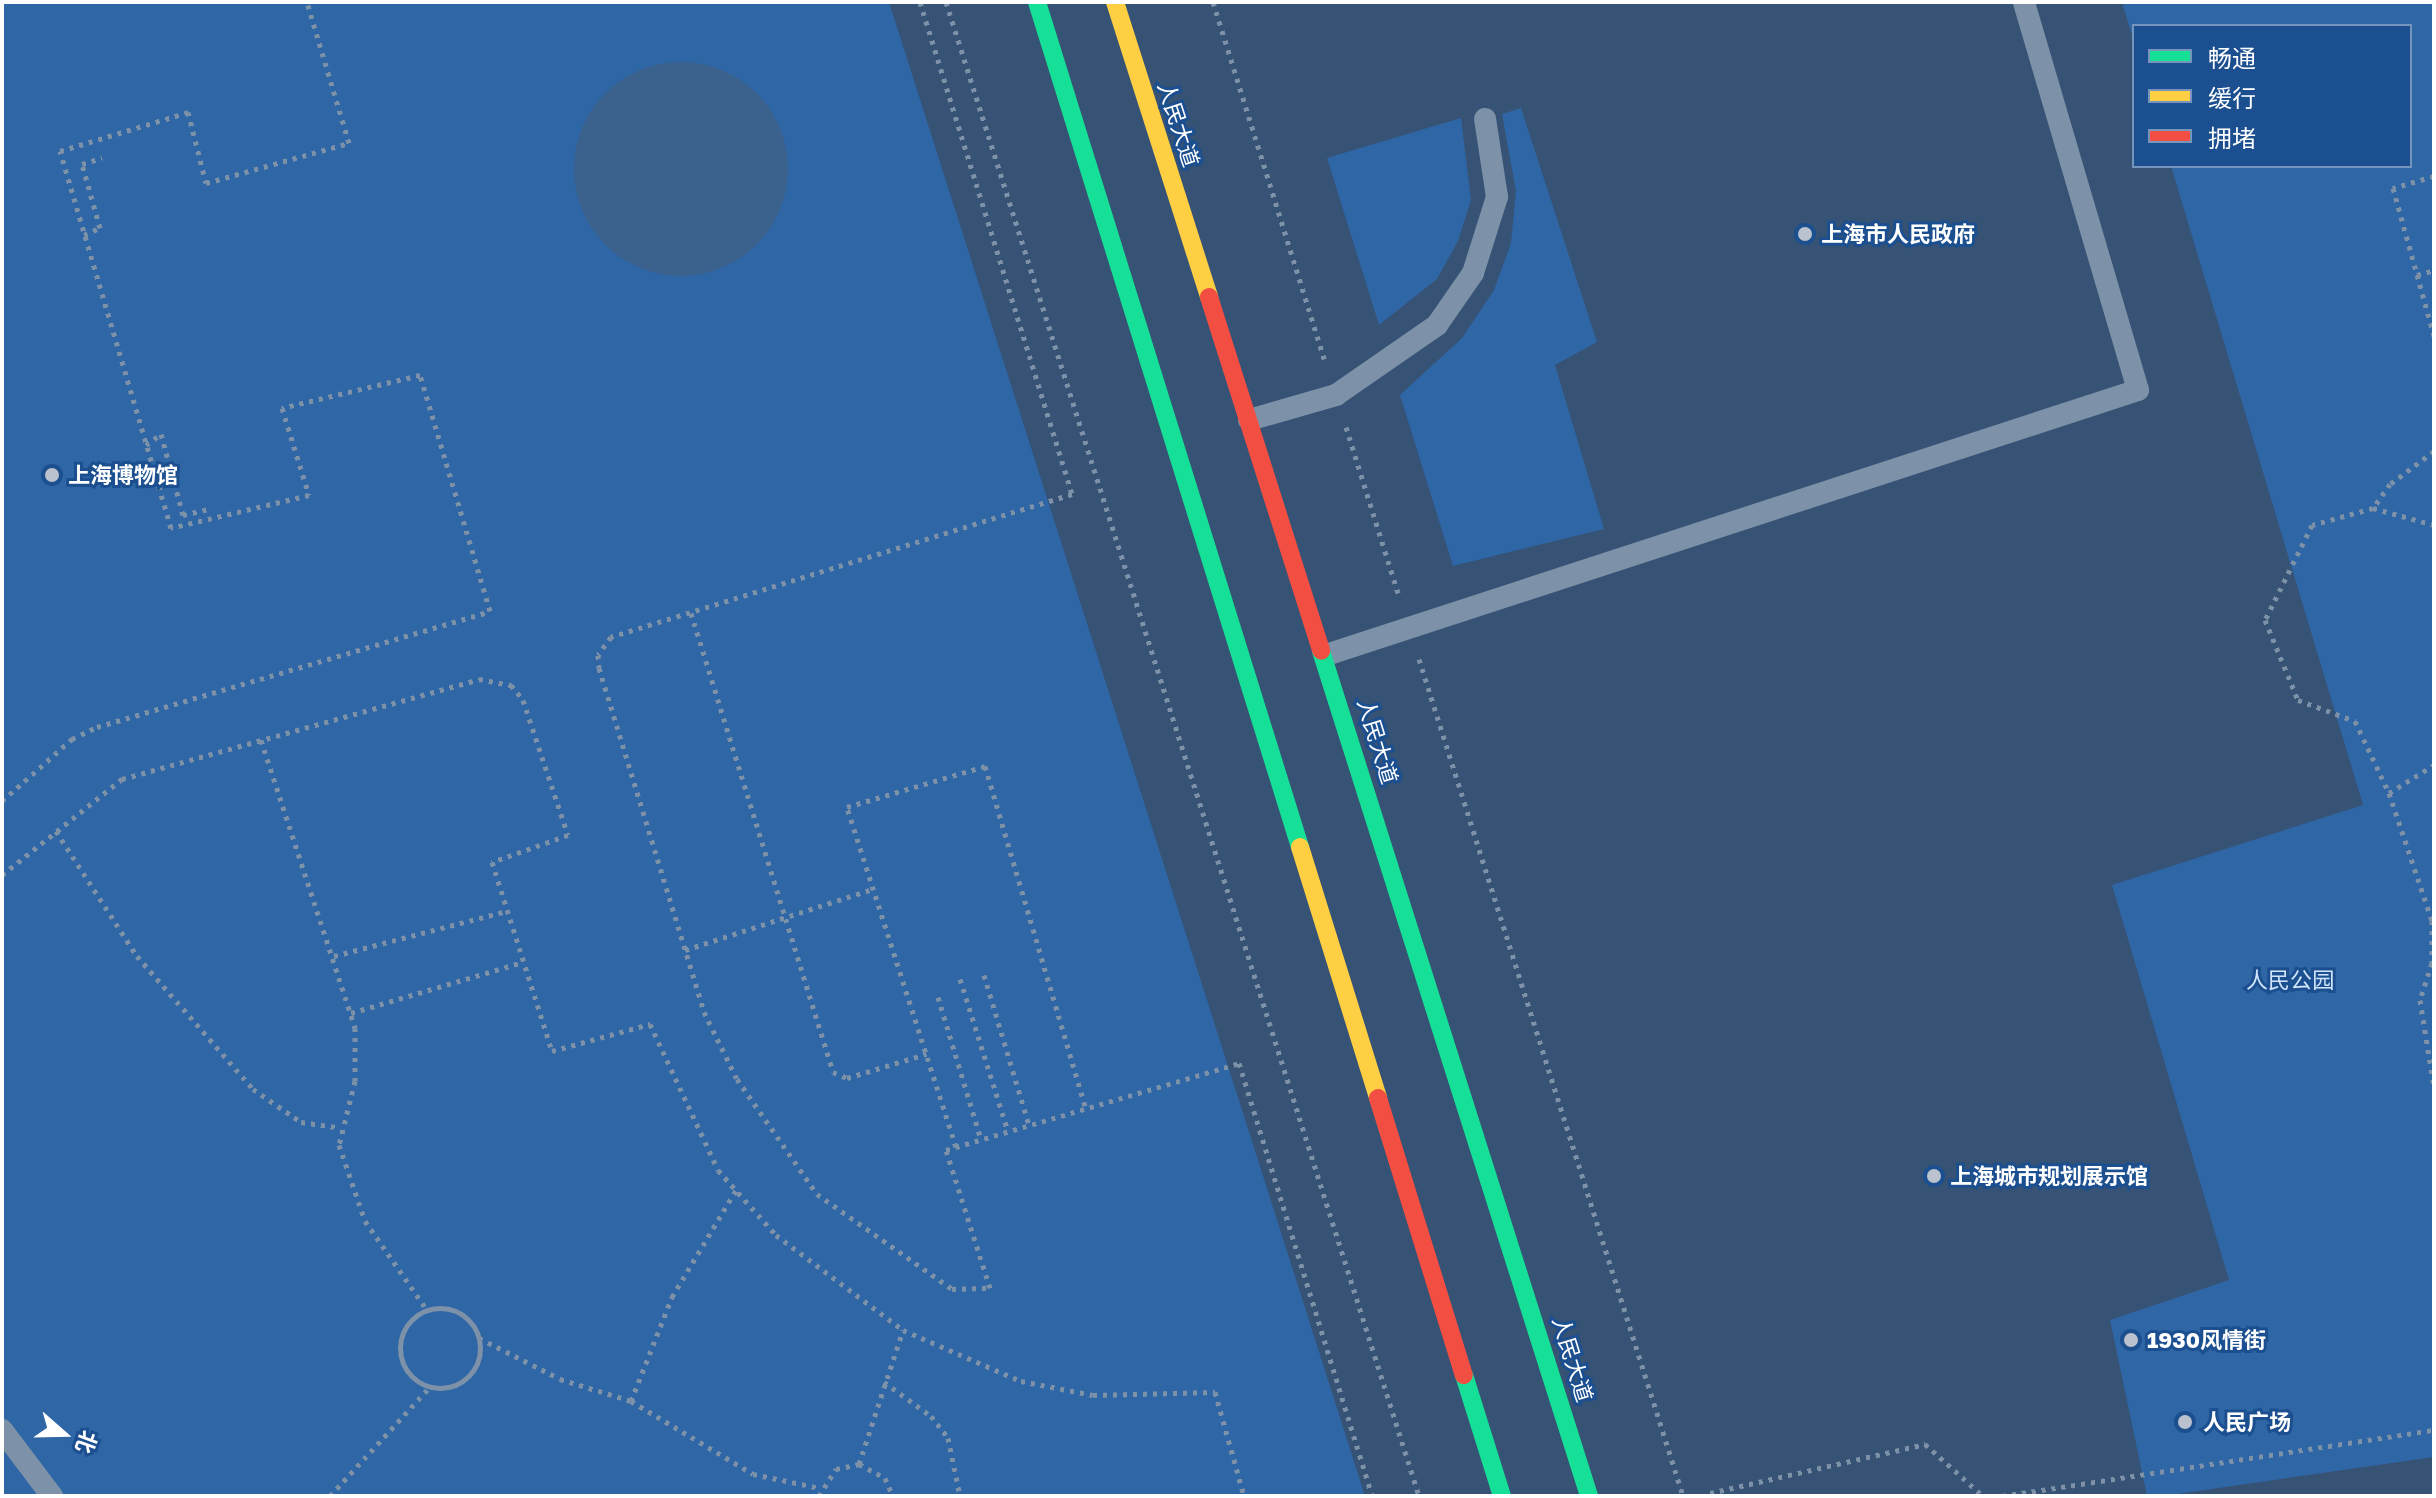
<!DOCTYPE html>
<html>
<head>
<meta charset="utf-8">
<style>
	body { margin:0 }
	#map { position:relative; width:2436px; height:1498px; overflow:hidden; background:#365274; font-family:"Golos Text","Noto Sans SC",sans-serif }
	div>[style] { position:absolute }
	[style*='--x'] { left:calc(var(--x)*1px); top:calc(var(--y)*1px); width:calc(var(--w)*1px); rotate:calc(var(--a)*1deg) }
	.green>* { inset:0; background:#2f66a5 }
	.water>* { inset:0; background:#3b618d }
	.round { border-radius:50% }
	.path>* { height:5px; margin-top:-2.5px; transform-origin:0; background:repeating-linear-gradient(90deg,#7d92a8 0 4px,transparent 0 10px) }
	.path>.ring { margin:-2.5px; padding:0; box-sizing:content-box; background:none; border:5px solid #7d92a8; border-radius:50% }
	.lane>* { height:22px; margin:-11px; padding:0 11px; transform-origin:11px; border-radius:11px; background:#7d92a8 }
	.fast>* { height:18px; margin:-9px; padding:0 9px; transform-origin:9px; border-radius:9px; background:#16e098 }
	.slow>* { height:18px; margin:-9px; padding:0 9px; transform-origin:9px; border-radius:9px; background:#ffcf43 }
	.jam>* { height:18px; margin:-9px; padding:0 9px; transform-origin:9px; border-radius:9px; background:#f24e42 }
	.dots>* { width:22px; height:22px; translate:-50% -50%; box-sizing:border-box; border:4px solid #1b4f8f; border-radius:50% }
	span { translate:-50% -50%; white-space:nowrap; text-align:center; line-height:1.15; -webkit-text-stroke:6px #1b4f8f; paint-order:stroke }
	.street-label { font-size:22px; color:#fff }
	.poi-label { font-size:22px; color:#fff; font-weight:700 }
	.left { translate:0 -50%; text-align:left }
	.park-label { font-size:22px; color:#cfe3fa }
	.frame { position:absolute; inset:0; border:4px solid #fff; pointer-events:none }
	.legend { position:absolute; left:2132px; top:24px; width:280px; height:144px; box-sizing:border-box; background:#1b4f8f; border:2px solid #7695bc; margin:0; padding:10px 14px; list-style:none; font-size:24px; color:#fff }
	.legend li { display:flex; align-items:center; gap:16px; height:40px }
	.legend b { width:40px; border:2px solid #7695bc }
	.north { position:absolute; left:24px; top:1394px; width:80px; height:80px; -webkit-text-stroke:6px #1b4f8f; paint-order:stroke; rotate:110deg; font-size:22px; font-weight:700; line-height:32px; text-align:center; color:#fff }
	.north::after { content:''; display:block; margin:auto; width:28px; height:36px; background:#fff; clip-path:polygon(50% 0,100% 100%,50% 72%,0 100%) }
</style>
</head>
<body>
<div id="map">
	<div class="green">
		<i style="clip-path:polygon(2px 2px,889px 2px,1365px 1496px,2px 1496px)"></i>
		<i style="clip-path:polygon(2122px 2px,2434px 2px,2434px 1457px,2163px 1496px,2147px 1496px,2110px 1320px,2229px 1280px,2112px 885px,2363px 805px,2171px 166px,2410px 166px,2410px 26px,2134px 26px,2134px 42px)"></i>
		<i style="clip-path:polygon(1521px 108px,1597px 342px,1555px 365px,1604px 529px,1453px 566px,1400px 395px,1462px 338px,1494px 290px,1511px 243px,1516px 191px,1502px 114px)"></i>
		<i style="clip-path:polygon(1461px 118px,1471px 200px,1458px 241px,1437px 279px,1379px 325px,1327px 158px)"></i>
	</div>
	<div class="water">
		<i class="round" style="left:574px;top:62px;width:214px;height:214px"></i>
	</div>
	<div class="path">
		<i style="--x:920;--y:2;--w:515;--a:72.83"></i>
		<i style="--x:1072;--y:494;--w:483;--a:162.8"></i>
		<i style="--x:611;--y:637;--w:22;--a:126"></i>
		<i style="--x:598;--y:655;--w:13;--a:86"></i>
		<i style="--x:599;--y:668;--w:360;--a:73"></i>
		<i style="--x:704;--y:1012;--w:75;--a:63.8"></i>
		<i style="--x:737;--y:1079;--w:140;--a:55.2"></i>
		<i style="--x:817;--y:1194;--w:165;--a:35.1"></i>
		<i style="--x:952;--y:1289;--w:38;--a:-2"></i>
		<i style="--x:990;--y:1288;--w:145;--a:-107.7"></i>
		<i style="--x:946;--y:1150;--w:306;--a:-16.5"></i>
		<i style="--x:1239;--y:1063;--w:453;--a:72.9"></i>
		<i style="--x:946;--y:2;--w:1567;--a:72.43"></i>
		<i style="--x:1213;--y:2;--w:379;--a:72.7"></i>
		<i style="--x:2434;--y:176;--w:43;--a:163.7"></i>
		<i style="--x:2393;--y:188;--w:154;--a:74.5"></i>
		<i style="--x:84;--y:235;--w:17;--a:-24"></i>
		<i style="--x:100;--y:228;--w:66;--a:-105.7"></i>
		<i style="--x:82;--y:164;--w:21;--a:-17"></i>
		<i style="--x:2417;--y:275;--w:18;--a:-16"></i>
		<i style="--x:1346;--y:427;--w:177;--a:72.6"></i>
		<i style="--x:146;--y:445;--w:19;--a:-36"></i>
		<i style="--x:161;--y:434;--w:84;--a:74.8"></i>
		<i style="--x:183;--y:515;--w:26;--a:-13"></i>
		<i style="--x:2434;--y:451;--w:55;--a:143.1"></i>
		<i style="--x:2390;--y:484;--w:29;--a:125"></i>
		<i style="--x:2373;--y:508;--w:63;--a:164.4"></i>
		<i style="--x:2312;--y:525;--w:106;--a:116.3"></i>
		<i style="--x:2265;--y:620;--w:87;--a:67.6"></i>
		<i style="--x:2298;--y:700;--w:61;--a:20.2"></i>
		<i style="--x:2355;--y:721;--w:80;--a:64.7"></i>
		<i style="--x:2389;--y:793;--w:135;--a:71.4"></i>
		<i style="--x:2432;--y:921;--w:42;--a:90"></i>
		<i style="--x:2432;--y:963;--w:39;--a:108"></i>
		<i style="--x:2420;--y:1000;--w:88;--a:80.9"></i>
		<i style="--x:2373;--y:508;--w:63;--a:15.6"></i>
		<i style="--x:691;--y:613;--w:480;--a:72.8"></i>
		<i style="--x:833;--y:1072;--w:15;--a:23"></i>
		<i style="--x:847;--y:1078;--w:83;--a:-16.9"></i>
		<i style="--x:1419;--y:659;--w:878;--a:72.49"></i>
		<i style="--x:261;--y:740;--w:303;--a:71.9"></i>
		<i style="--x:355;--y:1028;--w:53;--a:90"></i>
		<i style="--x:355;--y:1081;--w:66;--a:104"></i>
		<i style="--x:339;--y:1145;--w:80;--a:71.1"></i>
		<i style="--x:365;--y:1221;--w:108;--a:55.1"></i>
		<i style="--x:2389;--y:793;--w:53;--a:-31.9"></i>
		<i style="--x:2;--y:801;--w:94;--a:-41.5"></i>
		<i style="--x:72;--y:739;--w:28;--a:-26"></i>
		<i style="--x:97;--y:727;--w:410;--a:-16.4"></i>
		<i style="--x:490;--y:611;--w:246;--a:-106.5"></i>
		<i style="--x:420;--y:375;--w:142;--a:166.6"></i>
		<i style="--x:282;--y:408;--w:91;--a:72.8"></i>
		<i style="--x:309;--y:495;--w:142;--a:166.6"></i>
		<i style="--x:171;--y:528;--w:393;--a:-106.4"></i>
		<i style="--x:60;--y:151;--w:134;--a:-16.9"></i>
		<i style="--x:188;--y:112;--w:73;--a:75.8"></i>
		<i style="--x:206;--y:183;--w:148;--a:-15.6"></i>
		<i style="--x:349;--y:143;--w:147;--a:-106.6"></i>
		<i style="--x:56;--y:831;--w:149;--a:57.1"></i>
		<i style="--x:137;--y:956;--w:176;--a:48.9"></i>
		<i style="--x:253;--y:1089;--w:58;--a:34.5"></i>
		<i style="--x:301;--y:1122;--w:37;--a:8"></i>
		<i style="--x:2;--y:875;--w:154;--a:-38.7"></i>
		<i style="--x:122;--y:779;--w:371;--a:-15.6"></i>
		<i style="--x:479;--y:679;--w:33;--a:11"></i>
		<i style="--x:511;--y:685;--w:19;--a:51"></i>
		<i style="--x:523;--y:700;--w:142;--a:71.6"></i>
		<i style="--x:568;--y:835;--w:81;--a:160.4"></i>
		<i style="--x:492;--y:862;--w:198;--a:72.4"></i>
		<i style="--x:552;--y:1051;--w:102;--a:-15.4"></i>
		<i style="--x:650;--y:1024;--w:161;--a:65"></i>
		<i style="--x:718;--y:1170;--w:87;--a:48.3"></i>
		<i style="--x:776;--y:1235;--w:159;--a:36.8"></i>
		<i style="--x:903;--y:1330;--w:129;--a:23.4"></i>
		<i style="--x:1021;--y:1381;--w:73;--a:11"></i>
		<i style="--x:1093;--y:1395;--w:122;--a:-1.4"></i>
		<i style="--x:1215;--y:1392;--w:108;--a:74.4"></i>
		<i style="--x:685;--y:950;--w:198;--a:-18"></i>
		<i style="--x:334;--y:956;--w:179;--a:-14.6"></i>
		<i style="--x:984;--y:975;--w:157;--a:73.3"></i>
		<i style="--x:960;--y:979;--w:159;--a:72.5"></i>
		<i style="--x:938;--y:997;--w:148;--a:73.2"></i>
		<i style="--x:351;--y:1013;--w:179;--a:-16.5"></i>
		<i style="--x:956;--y:1147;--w:357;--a:-107.8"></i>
		<i style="--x:847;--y:807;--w:144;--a:-16.5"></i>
		<i style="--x:985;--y:766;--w:358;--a:73.6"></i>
		<i class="ring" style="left:400px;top:1308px;width:75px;height:75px"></i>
		<i style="--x:479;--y:1338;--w:91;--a:26.8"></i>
		<i style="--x:560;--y:1379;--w:74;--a:17.2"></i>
		<i style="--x:631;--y:1401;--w:142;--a:30.9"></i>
		<i style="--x:753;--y:1474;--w:68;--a:11.8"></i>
		<i style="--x:884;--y:1382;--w:58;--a:35.9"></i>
		<i style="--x:931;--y:1416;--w:28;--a:52"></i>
		<i style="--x:948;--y:1438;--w:59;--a:78.3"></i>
		<i style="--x:631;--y:1401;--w:112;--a:-68.5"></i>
		<i style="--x:672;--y:1297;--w:125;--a:-59.1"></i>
		<i style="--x:859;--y:1464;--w:141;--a:-71.8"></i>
		<i style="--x:1710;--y:1493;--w:221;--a:-12.8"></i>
		<i style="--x:1925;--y:1444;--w:78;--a:41.9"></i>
		<i style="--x:330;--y:1496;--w:148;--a:-47.5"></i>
		<i style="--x:819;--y:1496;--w:32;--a:-58"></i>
		<i style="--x:836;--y:1469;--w:24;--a:-12"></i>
		<i style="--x:859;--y:1464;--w:30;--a:28"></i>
		<i style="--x:885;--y:1478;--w:20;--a:66"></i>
		<i style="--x:2002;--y:1496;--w:437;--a:-8.7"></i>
	</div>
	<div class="lane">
		<i style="--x:1249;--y:420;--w:91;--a:-16"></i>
		<i style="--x:1336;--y:395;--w:123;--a:-34.7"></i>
		<i style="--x:1437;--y:325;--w:63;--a:-55.3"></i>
		<i style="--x:1473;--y:273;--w:80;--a:-72.5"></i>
		<i style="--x:1497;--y:197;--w:79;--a:-98.7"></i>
		<i style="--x:1326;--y:655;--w:854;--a:-18.07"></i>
		<i style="--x:2138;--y:390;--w:404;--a:-106.4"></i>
		<i style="--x:2;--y:1430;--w:83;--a:52.9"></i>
	</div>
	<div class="fast">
		<i style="--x:1037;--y:2;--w:885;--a:72.71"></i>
		<i style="--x:1321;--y:651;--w:886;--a:72.4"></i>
		<i style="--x:1464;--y:1375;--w:127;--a:72.6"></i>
	</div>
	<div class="slow">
		<i style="--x:1115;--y:2;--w:310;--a:72.3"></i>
		<i style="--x:1300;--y:847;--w:263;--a:72.7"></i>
	</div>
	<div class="jam">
		<i style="--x:1209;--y:297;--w:371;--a:72.4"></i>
		<i style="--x:1378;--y:1098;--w:290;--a:72.8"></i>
	</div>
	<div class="dots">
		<i style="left:1805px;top:234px;background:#b9c2ce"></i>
		<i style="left:52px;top:475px;background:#b9c2ce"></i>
		<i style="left:1934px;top:1176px;background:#b9c2ce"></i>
		<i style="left:2131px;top:1340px;background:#b9c2ce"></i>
		<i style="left:2185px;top:1422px;background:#b9c2ce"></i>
	</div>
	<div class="street-label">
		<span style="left:1179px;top:124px;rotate:72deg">人民大道</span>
		<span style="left:1378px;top:741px;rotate:73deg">人民大道</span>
		<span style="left:1573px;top:1359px;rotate:73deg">人民大道</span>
	</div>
	<div class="poi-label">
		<span class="left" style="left:1821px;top:234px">上海市人民政府</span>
		<span class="left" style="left:68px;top:475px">上海博物馆</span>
		<span class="left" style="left:1950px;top:1176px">上海城市规划展示馆</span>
		<span class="left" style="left:2147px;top:1340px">1930风情街</span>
		<span class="left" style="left:2203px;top:1422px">人民广场</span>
	</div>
	<div class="park-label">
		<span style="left:2290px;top:980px">人民公园</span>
	</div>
	<div class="frame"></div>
	<ul class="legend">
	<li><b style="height:10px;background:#16e098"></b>畅通</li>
	<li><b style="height:10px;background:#ffcf43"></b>缓行</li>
	<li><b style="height:10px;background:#f24e42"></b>拥堵</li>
	</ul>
	<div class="north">北</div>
</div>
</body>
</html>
